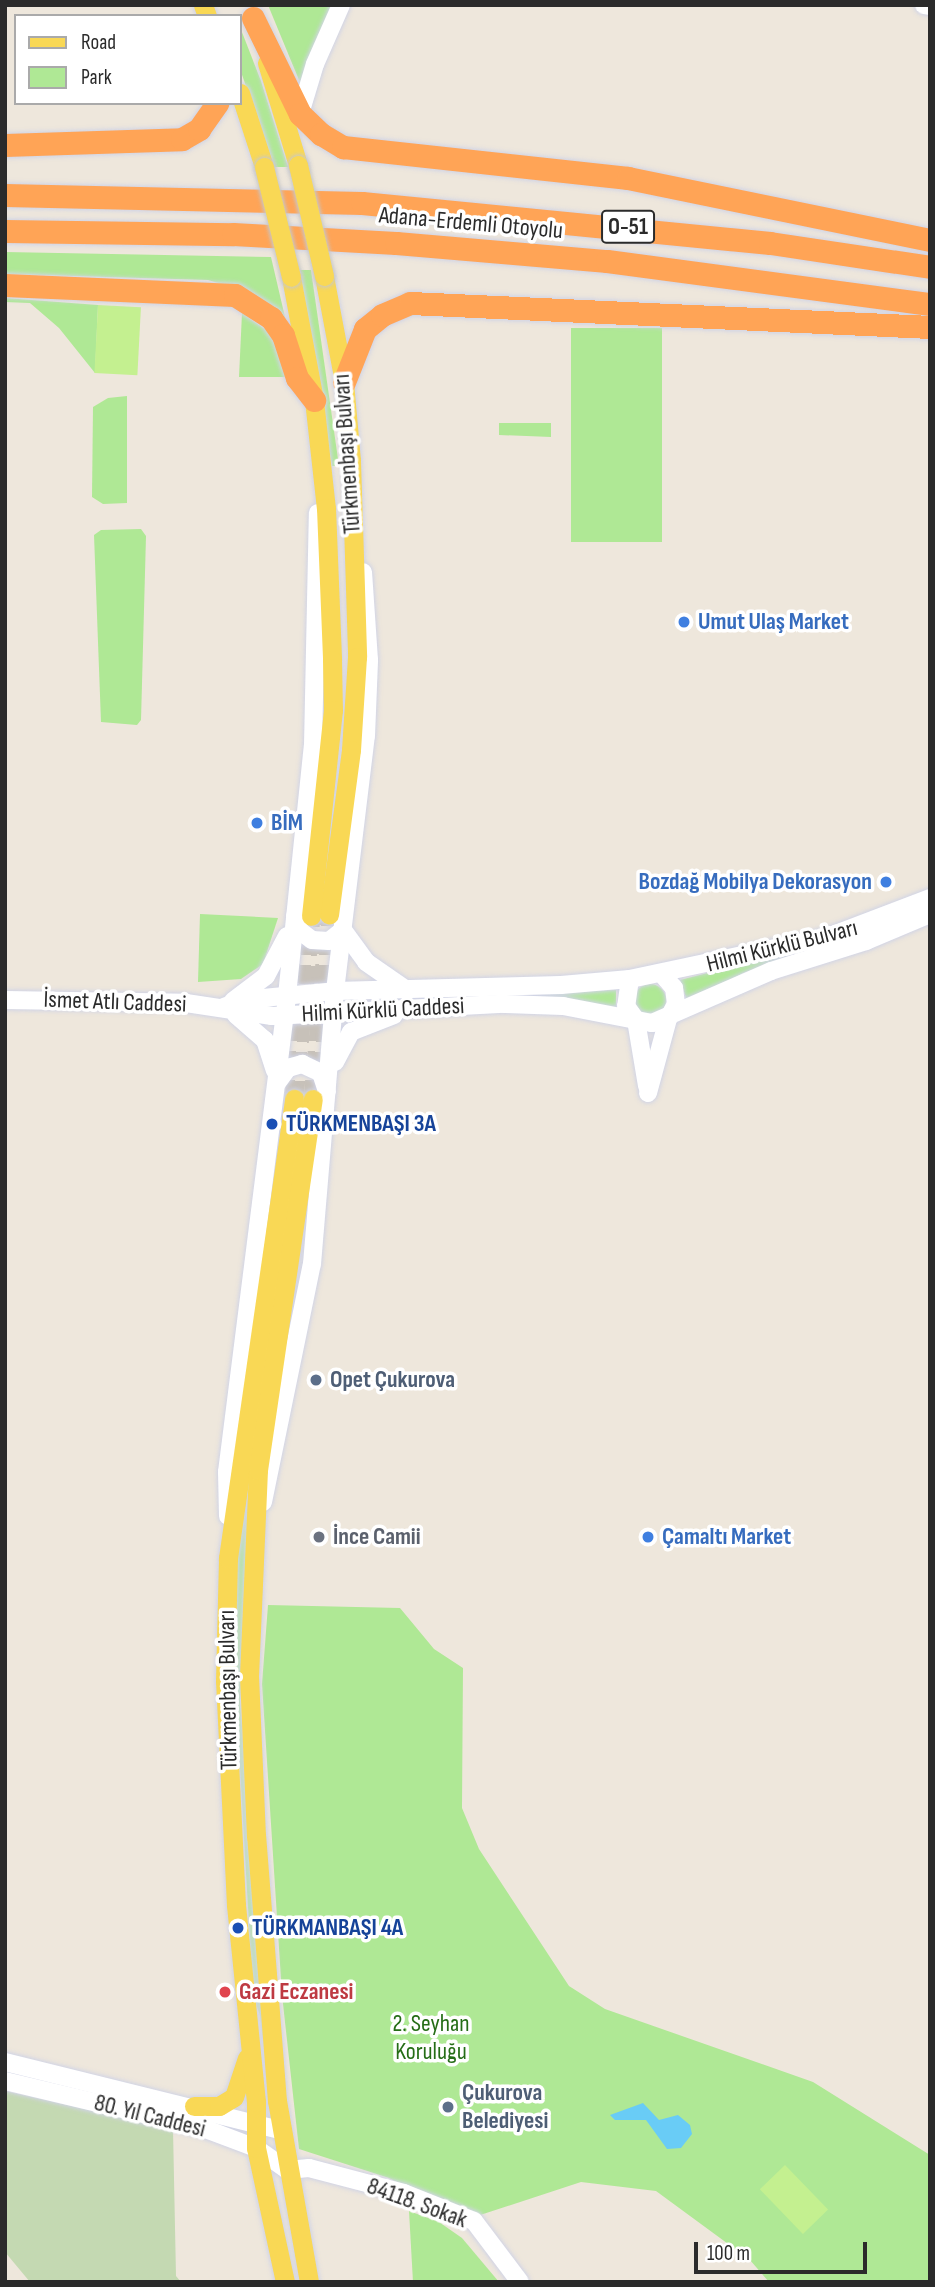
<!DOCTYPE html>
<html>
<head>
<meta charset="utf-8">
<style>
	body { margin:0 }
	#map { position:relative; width:935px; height:2287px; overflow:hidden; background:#eee7dc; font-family:"Sofia Sans Condensed",sans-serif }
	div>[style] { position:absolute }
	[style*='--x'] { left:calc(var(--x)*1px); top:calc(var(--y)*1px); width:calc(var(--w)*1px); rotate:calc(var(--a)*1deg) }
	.green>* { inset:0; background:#afe895; transform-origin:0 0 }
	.round { border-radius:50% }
	.cemetery>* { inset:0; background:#c4d9b2 }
	.pitch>* { inset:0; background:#c4f090; transform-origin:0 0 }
	.water>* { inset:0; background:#69ccf6 }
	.primary-tunnel>* { height:19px; margin-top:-9.5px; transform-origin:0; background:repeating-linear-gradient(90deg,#c7c1b9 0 19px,transparent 0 29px) }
	.roads { filter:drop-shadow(0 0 2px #d1d4e5) drop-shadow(0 0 2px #d1d4e5) }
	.secondary>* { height:18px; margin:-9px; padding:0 9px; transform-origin:9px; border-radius:9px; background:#fff }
	.primary>* { height:19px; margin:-9.5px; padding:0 9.5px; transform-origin:9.5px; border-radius:9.5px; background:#f9d855 }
	.highway>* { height:23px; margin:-11.5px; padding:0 11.5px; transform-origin:11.5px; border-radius:11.5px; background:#ffa456 }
	.bridges { filter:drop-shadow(0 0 2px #c8c8c8) drop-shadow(0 0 2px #c8c8c8) }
	.primary-bridge>* { height:19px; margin:-9.5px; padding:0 9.5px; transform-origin:9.5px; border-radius:9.5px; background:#f9d855 }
	.dots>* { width:19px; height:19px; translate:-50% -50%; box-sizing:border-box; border:4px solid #fff; border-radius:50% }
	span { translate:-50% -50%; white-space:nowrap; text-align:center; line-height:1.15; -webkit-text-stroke:7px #fff; paint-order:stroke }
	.shield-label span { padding:2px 5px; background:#fff; border:2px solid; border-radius:5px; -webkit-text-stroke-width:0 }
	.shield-label { font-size:23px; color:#2b2b2b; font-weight:700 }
	.street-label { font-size:24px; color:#2b2b2b }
	.shop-label { font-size:24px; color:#366cbe; font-weight:700 }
	.left { translate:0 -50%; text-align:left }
	.right { translate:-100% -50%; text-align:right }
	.transit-label { font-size:24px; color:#164399; font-weight:700 }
	.service-label { font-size:24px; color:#4e5e75; font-weight:700 }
	.worship-label { font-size:24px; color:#5b616d; font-weight:700 }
	.health-label { font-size:24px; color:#be3a42; font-weight:700 }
	.park-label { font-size:24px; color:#256d16 }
	.frame { position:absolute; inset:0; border:7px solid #2b2b2b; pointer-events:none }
	.legend { position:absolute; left:14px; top:14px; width:228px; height:91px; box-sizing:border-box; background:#fff; border:2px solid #aaa; margin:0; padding:9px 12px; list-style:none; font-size:21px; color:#2b2b2b }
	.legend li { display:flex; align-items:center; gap:14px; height:35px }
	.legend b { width:35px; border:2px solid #aaa }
	.scale { position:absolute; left:694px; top:2242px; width:173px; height:32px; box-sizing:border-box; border:4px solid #2b2b2b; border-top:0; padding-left:9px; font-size:21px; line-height:24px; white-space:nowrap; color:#2b2b2b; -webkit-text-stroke:5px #fff; paint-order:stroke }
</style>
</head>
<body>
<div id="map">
	<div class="green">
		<i style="clip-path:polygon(268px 5px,333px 5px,301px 85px)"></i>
		<i style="clip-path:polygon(240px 27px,261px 81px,288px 167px,274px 167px,240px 69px)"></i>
		<i style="clip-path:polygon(5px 252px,271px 257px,288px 330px,245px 291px,208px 280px,5px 274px)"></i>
		<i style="clip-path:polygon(300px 270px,311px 270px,339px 466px,332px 466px)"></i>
		<i style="clip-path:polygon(5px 298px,98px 305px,95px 373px,59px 328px,30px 303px,5px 302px)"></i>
		<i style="clip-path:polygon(242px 313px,276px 337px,292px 377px,239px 377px)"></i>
		<i style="left:571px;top:328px;width:91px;height:214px"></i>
		<i style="clip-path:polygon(127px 396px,127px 503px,103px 504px,92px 497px,93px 407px,108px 398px)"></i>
		<i style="clip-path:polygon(499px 423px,551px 423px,551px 437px,499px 435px)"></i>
		<i style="clip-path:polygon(141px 529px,146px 536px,141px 720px,137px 725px,101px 722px,94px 535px,101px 530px)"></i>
		<i style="clip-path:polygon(200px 914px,278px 918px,263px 964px,241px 979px,198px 982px)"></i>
		<i style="clip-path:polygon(859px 934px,743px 973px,688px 1003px,680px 980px)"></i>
		<i class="round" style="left:634px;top:984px;width:32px;height:32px"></i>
		<i style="clip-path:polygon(616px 990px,616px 1008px,539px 999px,407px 997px)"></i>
		<i style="clip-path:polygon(244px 1493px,251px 1494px,240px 1701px,272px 2112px,260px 2016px,253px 1994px,236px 1700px,233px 1597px)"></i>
		<i style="clip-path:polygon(268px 1605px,400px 1608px,434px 1649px,463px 1668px,462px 1808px,479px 1849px,569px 1986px,605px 2009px,813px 2082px,930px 2155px,930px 2282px,769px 2282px,750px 2260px,656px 2191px,581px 2182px,468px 2219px,389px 2178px,299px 2149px,282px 1995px,262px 1684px)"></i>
		<i style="clip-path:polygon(409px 2211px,439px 2222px,462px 2238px,499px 2282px,413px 2282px)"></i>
	</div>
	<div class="cemetery">
		<i style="clip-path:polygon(5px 2091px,173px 2129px,176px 2276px,181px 2282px,30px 2282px,5px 2252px)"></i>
	</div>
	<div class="pitch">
		<i style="left:98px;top:305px;width:43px;height:68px;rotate:3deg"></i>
		<i style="left:785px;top:2165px;width:62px;height:35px;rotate:46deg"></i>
	</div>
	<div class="water">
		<i style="clip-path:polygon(643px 2103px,659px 2120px,678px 2115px,690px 2125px,692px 2134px,681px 2148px,667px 2149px,646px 2120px,615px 2120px,610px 2115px)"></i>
	</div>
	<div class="primary-tunnel">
		<i style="--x:294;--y:1099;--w:184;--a:-84.7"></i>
		<i style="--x:313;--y:1099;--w:185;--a:-85"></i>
	</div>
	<div class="roads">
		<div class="secondary">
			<i style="--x:924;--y:5;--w:6;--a:9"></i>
			<i style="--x:300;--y:114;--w:52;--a:-73.3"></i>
			<i style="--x:315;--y:64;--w:64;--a:-66.2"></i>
			<i style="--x:295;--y:916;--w:16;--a:72"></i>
			<i style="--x:300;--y:931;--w:15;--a:37"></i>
			<i style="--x:312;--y:940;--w:17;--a:3"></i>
			<i style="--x:329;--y:941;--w:18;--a:-38"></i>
			<i style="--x:343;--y:930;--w:39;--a:54"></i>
			<i style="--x:366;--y:962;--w:47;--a:34.7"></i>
			<i style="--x:630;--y:979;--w:27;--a:98"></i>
			<i style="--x:626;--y:1006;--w:17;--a:54"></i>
			<i style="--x:636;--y:1020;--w:67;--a:80.5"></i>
			<i style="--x:5;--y:1000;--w:181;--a:0.9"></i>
			<i style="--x:186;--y:1003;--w:87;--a:8.6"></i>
			<i style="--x:272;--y:1016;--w:232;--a:-3"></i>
			<i style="--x:504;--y:1004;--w:59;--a:1.9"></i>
			<i style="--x:563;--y:1006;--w:91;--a:10.8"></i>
			<i style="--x:652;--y:1023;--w:130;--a:-23.6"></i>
			<i style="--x:771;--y:971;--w:100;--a:-17.5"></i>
			<i style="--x:866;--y:941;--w:69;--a:-22.9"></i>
			<i style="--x:233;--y:1001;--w:41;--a:-37.1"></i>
			<i style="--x:266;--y:976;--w:45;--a:-62.3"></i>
			<i style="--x:224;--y:1007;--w:19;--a:-21"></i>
			<i style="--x:242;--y:1000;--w:93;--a:-5.5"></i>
			<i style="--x:335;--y:991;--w:226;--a:-1.5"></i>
			<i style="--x:561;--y:985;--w:69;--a:-5"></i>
			<i style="--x:630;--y:979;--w:202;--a:-12"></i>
			<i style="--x:828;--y:937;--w:109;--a:-20.9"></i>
			<i style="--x:236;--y:1015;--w:38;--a:41"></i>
			<i style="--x:265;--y:1040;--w:32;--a:72"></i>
			<i style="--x:335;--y:1062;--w:34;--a:-62"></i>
			<i style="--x:351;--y:1032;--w:46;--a:-21.6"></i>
			<i style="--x:277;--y:1083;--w:19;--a:-54"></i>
			<i style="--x:288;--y:1068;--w:15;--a:-16"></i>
			<i style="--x:302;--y:1064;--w:21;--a:25"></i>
			<i style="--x:321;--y:1073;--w:19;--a:72"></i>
			<i style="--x:648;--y:1093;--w:77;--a:-74.9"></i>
			<i style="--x:668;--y:1019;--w:17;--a:-62"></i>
			<i style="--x:676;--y:1004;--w:16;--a:-97"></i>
			<i style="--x:674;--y:988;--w:18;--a:-131"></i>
			<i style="--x:263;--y:1502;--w:243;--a:-78.4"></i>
			<i style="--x:312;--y:1264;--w:274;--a:-85.2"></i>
			<i style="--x:335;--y:991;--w:257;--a:-83.1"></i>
			<i style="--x:366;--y:736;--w:76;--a:-87.7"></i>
			<i style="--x:369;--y:660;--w:88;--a:-93.9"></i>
			<i style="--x:228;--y:1516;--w:44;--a:-91.3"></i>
			<i style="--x:227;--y:1472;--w:461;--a:-82.8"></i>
			<i style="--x:285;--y:1015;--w:271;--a:-84.1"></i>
			<i style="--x:313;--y:745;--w:232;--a:-88.8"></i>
			<i style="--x:5;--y:2062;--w:283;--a:13.9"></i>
			<i style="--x:5;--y:2081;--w:204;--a:13.4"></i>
			<i style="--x:203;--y:2128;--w:57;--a:20.7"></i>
			<i style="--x:256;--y:2148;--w:38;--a:35"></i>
			<i style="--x:287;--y:2170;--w:22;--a:-5"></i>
			<i style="--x:309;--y:2168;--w:98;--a:14.7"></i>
			<i style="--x:404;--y:2193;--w:75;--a:21.8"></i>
			<i style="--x:474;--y:2221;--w:76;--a:53"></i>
		</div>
		<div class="primary">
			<i style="--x:203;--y:5;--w:12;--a:70"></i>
			<i style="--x:267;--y:63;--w:107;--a:73.1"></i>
			<i style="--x:240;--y:93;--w:78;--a:72"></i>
			<i style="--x:324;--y:276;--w:108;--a:79.3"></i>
			<i style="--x:344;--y:382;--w:79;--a:84.9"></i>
			<i style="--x:351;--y:461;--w:196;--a:88.2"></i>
			<i style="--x:357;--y:657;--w:93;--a:93.7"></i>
			<i style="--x:351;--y:750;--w:166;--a:97.6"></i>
			<i style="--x:291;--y:277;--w:125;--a:79.4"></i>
			<i style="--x:314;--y:400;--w:109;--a:83.7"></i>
			<i style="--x:326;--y:508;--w:152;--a:87.7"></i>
			<i style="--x:332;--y:660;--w:50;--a:88.9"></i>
			<i style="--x:333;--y:710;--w:207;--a:96.1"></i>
			<i style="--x:194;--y:2106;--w:25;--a:0"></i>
			<i style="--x:219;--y:2106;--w:17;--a:-31"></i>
			<i style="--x:234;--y:2097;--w:41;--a:-71.6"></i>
			<i style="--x:285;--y:2282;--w:137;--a:-102.2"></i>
			<i style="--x:256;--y:2148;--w:46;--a:-90"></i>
			<i style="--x:256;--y:2102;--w:198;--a:-95.8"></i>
			<i style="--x:236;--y:1905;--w:224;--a:-92.8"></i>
			<i style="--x:225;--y:1681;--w:123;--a:-88.6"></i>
			<i style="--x:228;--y:1558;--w:464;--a:-81.8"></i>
			<i style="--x:309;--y:2282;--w:184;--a:-100"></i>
			<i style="--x:277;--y:2101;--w:266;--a:-94.5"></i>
			<i style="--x:256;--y:1836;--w:160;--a:-92.5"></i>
			<i style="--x:249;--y:1676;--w:206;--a:-87.5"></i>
			<i style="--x:258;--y:1470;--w:375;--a:-81.6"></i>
		</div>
		<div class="highway">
			<i style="--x:253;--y:18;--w:107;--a:63.9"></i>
			<i style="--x:300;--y:114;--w:29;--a:44"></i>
			<i style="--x:321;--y:134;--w:26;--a:31"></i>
			<i style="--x:343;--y:147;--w:287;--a:6.2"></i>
			<i style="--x:628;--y:178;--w:308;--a:11.6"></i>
			<i style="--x:5;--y:145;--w:177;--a:-1.9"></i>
			<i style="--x:182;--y:139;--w:20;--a:-30"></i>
			<i style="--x:199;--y:129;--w:32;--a:-55"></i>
			<i style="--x:5;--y:195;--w:357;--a:1.3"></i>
			<i style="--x:362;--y:203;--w:410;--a:5.6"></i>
			<i style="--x:770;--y:243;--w:162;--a:8.5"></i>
			<i style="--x:5;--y:231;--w:228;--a:0.8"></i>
			<i style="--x:233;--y:234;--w:163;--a:3.2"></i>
			<i style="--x:396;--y:243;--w:212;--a:4.9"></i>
			<i style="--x:607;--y:261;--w:326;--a:7.6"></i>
			<i style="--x:5;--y:285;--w:230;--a:2.5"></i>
			<i style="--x:235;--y:295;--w:43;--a:32.6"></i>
			<i style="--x:271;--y:318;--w:21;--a:55"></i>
			<i style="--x:283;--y:335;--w:45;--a:72"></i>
			<i style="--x:297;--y:378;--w:28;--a:52"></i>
			<i style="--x:344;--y:382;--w:57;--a:-68.4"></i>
			<i style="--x:365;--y:329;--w:22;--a:-39"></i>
			<i style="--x:382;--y:315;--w:30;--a:-23"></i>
			<i style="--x:410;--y:303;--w:521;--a:2.64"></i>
		</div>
	</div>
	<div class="bridges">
		<div class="primary-bridge">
			<i style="--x:298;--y:165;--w:114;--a:76.8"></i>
			<i style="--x:264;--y:167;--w:113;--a:76.2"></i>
		</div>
	</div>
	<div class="dots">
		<i style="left:684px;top:622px;background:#3f7fe0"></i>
		<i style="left:257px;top:823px;background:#3f7fe0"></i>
		<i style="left:886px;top:882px;background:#3f7fe0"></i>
		<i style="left:272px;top:1124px;background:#1a4fb4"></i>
		<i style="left:316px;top:1380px;background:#5c6f8a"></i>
		<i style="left:319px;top:1537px;background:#6b7280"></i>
		<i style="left:648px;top:1537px;background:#3f7fe0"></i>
		<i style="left:238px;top:1928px;background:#1a4fb4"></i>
		<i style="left:225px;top:1992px;background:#e0444e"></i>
		<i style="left:448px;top:2107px;background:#5c6f8a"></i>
	</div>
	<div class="shield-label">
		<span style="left:628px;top:227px">O-51</span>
	</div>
	<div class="street-label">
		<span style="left:471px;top:223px;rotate:5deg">Adana-Erdemli Otoyolu</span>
		<span style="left:347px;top:454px;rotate:-94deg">Türkmenbaşı Bulvarı</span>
		<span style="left:782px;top:946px;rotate:-14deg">Hilmi Kürklü Bulvarı</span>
		<span style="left:115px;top:1002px;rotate:2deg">İsmet Atlı Caddesi</span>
		<span style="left:383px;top:1010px;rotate:-3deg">Hilmi Kürklü Caddesi</span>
		<span style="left:228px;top:1690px;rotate:-91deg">Türkmenbaşı Bulvarı</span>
		<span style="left:150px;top:2116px;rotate:14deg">80. Yıl Caddesi</span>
		<span style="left:417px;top:2203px;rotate:20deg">84118. Sokak</span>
	</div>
	<div class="shop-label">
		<span class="left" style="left:698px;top:622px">Umut Ulaş Market</span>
		<span class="left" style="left:271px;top:823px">BİM</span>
		<span class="right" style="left:872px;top:882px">Bozdağ Mobilya Dekorasyon</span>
		<span class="left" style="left:662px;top:1537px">Çamaltı Market</span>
	</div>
	<div class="transit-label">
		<span class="left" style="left:286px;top:1124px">TÜRKMENBAŞI 3A</span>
		<span class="left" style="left:252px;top:1928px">TÜRKMANBAŞI 4A</span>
	</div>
	<div class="service-label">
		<span class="left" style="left:330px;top:1380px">Opet Çukurova</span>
		<span class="left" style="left:462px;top:2107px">Çukurova<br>Belediyesi</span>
	</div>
	<div class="worship-label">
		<span class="left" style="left:333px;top:1537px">İnce Camii</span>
	</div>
	<div class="health-label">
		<span class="left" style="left:239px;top:1992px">Gazi Eczanesi</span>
	</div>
	<div class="park-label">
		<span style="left:431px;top:2038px">2. Seyhan<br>Koruluğu</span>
	</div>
	<div class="frame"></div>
	<ul class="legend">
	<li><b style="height:9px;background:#f9d855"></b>Road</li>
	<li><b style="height:19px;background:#afe895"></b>Park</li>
	</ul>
	<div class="scale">100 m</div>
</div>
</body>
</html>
